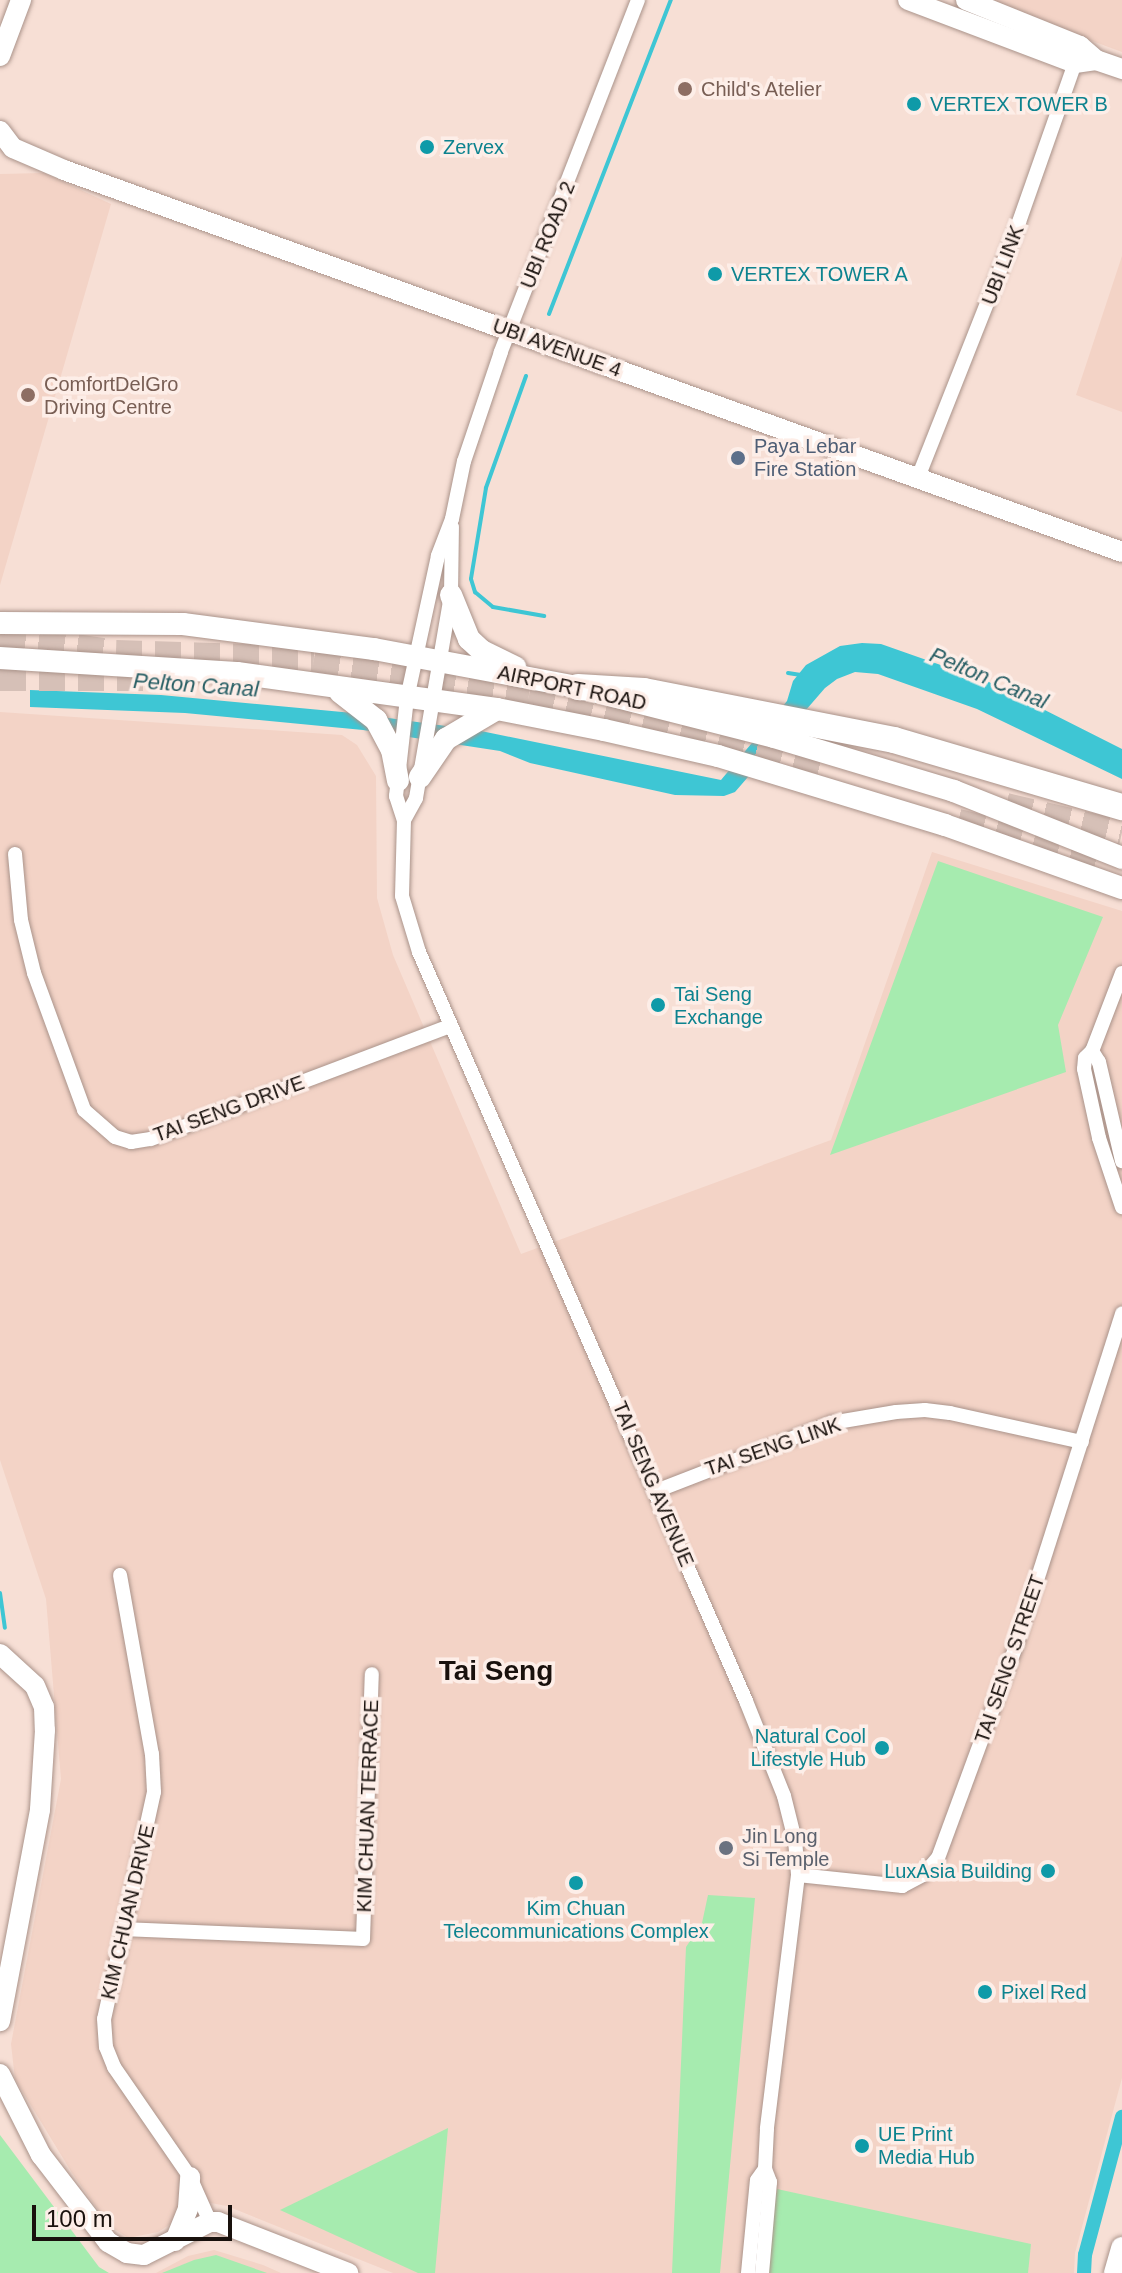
<!DOCTYPE html>
<html>
<head>
<meta charset="utf-8">
<style>
	body { margin:0 }
	#map { position:relative; width:1122px; height:2273px; overflow:hidden; background:#f7dfd5; font-family:Helvetica,sans-serif }
	div>[style] { position:absolute }
	[style*='--x'] { left:calc(var(--x)*1px); top:calc(var(--y)*1px); width:calc(var(--w)*1px); rotate:calc(var(--a)*1deg) }
	.built>* { inset:0; background:#f3d3c6 }
	.green>* { inset:0; background:#a6ebaf }
	.water>* { inset:0; background:#3ec6d4 }
	.stream>* { height:4px; margin:-2px; padding:0 2px; transform-origin:2px; border-radius:2px; background:#3ec6d4 }
	.canal>* { height:14px; margin:-7px; padding:0 7px; transform-origin:7px; border-radius:7px; background:#3ec6d4 }
	.highway-tunnel>* { height:26px; margin-top:-13px; transform-origin:0; background:repeating-linear-gradient(90deg,#d6c0b7 0 26px,transparent 0 39px) }
	.roads { filter:drop-shadow(0 0 2px #aa938a) drop-shadow(0 0 2px #aa938a) }
	.street>* { height:14px; margin:-7px; padding:0 7px; transform-origin:7px; border-radius:7px; background:#fff }
	.secondary>* { height:20px; margin:-10px; padding:0 10px; transform-origin:10px; border-radius:10px; background:#fff }
	.primary>* { height:22px; margin:-11px; padding:0 11px; transform-origin:11px; border-radius:11px; background:#fff }
	.highway>* { height:26px; margin:-13px; padding:0 13px; transform-origin:13px; border-radius:13px; background:#fff }
	.dots>* { width:22px; height:22px; translate:-50% -50%; box-sizing:border-box; border:4px solid #fdeee8; border-radius:50% }
	span { translate:-50% -50%; white-space:nowrap; text-align:center; line-height:1.15; -webkit-text-stroke:7px #fdeee8; paint-order:stroke }
	.education-label { font-size:20px; color:#785e54 }
	.left { translate:0 -50%; text-align:left }
	.culture-label { font-size:20px; color:#0d838f }
	.right { translate:-100% -50%; text-align:right }
	.street-label { font-size:20px; color:#19110d }
	.service-label { font-size:20px; color:#4e5e75 }
	.worship-label { font-size:20px; color:#5b616d }
	.water-label { font-size:22px; color:#275e64; font-style:italic }
	.district-label { font-size:28px; color:#19110d; font-weight:700 }
	.scale { position:absolute; left:32px; top:2205px; width:200px; height:36px; box-sizing:border-box; border:4px solid #19110d; border-top:0; padding-left:10px; font-size:24px; line-height:28px; white-space:nowrap; color:#19110d; -webkit-text-stroke:6px #fdeee8; paint-order:stroke }
</style>
</head>
<body>
<div id="map">
	<div class="built">
		<i style="clip-path:polygon(993px 0,1122px 0,1122px 52px,992px 4px)"></i>
		<i style="clip-path:polygon(44px 173px,111px 204px,0 585px,0 174px)"></i>
		<i style="clip-path:polygon(1122px 256px,1122px 412px,1076px 395px)"></i>
		<i style="clip-path:polygon(0 712px,342px 735px,357px 745px,376px 776px,377px 898px,393px 955px,521px 1254px,831px 1140px,932px 852px,1122px 911px,1122px 2078px,1075px 2253px,1074px 2273px,393px 2273px,227px 2206px,205px 2202px,158px 2232px,128px 2238px,109px 2225px,72px 2173px,15px 2079px,11px 2044px,61px 1779px,46px 1599px,0 1460px)"></i>
		<i style="clip-path:polygon(214px 2250px,263px 2265px,281px 2273px,156px 2273px,188px 2256px)"></i>
	</div>
	<div class="green">
		<i style="clip-path:polygon(938px 861px,1103px 917px,1058px 1025px,1066px 1072px,830px 1155px)"></i>
		<i style="clip-path:polygon(708px 1895px,755px 1898px,720px 2273px,672px 2273px,686px 1947px,702px 1923px)"></i>
		<i style="clip-path:polygon(448px 2128px,435px 2273px,418px 2273px,280px 2210px)"></i>
		<i style="clip-path:polygon(0 2135px,99px 2267px,109px 2273px,0 2273px)"></i>
		<i style="clip-path:polygon(777px 2189px,1031px 2244px,1028px 2273px,765px 2273px)"></i>
		<i style="clip-path:polygon(216px 2255px,267px 2273px,162px 2273px,194px 2260px)"></i>
	</div>
	<div class="water">
		<i style="clip-path:polygon(862px 643px,881px 644px,989px 682px,1122px 749px,1122px 779px,977px 709px,878px 674px,855px 672px,837px 679px,825px 688px,735px 792px,724px 796px,675px 795px,530px 763px,500px 751px,363px 730px,185px 713px,30px 707px,30px 690px,161px 695px,353px 713px,481px 731px,721px 780px,787px 701px,793px 681px,806px 665px,840px 646px)"></i>
	</div>
	<div class="stream">
		<i style="--x:549;--y:314;--w:337;--a:-68.8"></i>
		<i style="--x:526;--y:376;--w:119;--a:109.7"></i>
		<i style="--x:486;--y:488;--w:92;--a:99.4"></i>
		<i style="--x:471;--y:579;--w:14;--a:73"></i>
		<i style="--x:475;--y:592;--w:23;--a:40"></i>
		<i style="--x:493;--y:607;--w:52;--a:10"></i>
		<i style="--x:788;--y:673;--w:13;--a:9"></i>
		<i style="--x:0;--y:1593;--w:35;--a:82"></i>
	</div>
	<div class="canal">
		<i style="--x:1084;--y:2273;--w:18;--a:-87"></i>
		<i style="--x:1085;--y:2255;--w:143;--a:-75"></i>
	</div>
	<div class="highway-tunnel">
		<i style="--x:0;--y:636;--w:117;--a:8.3"></i>
		<i style="--x:116;--y:653;--w:198;--a:1.7"></i>
		<i style="--x:314;--y:659;--w:218;--a:8.4"></i>
		<i style="--x:530;--y:691;--w:307;--a:13.6"></i>
		<i style="--x:0;--y:678;--w:180;--a:0"></i>
		<i style="--x:1006;--y:806;--w:119;--a:13.1"></i>
		<i style="--x:958;--y:822;--w:149;--a:13.6"></i>
	</div>
	<div class="roads">
		<div class="street">
			<i style="--x:638;--y:0;--w:378;--a:111.3"></i>
			<i style="--x:501;--y:352;--w:115;--a:108.7"></i>
			<i style="--x:464;--y:461;--w:59;--a:101.7"></i>
			<i style="--x:452;--y:519;--w:40;--a:111"></i>
			<i style="--x:438;--y:556;--w:145;--a:102.3"></i>
			<i style="--x:407;--y:698;--w:99;--a:96.4"></i>
			<i style="--x:396;--y:796;--w:25;--a:72"></i>
			<i style="--x:404;--y:820;--w:76;--a:91.5"></i>
			<i style="--x:402;--y:896;--w:59;--a:73.1"></i>
			<i style="--x:419;--y:952;--w:817;--a:66.41"></i>
			<i style="--x:746;--y:1701;--w:102;--a:68.2"></i>
			<i style="--x:784;--y:1796;--w:45;--a:76"></i>
			<i style="--x:795;--y:1840;--w:35;--a:85"></i>
			<i style="--x:798;--y:1875;--w:256;--a:97"></i>
			<i style="--x:767;--y:2129;--w:40;--a:92.9"></i>
			<i style="--x:765;--y:2169;--w:14;--a:69"></i>
			<i style="--x:770;--y:2182;--w:91;--a:95"></i>
			<i style="--x:917;--y:480;--w:277;--a:-68.4"></i>
			<i style="--x:1019;--y:222;--w:178;--a:-70.6"></i>
			<i style="--x:404;--y:820;--w:25;--a:-61"></i>
			<i style="--x:416;--y:798;--w:206;--a:-80.2"></i>
			<i style="--x:451;--y:595;--w:68;--a:-89.2"></i>
			<i style="--x:15;--y:854;--w:66;--a:84.8"></i>
			<i style="--x:21;--y:920;--w:55;--a:76.2"></i>
			<i style="--x:34;--y:973;--w:146;--a:69.9"></i>
			<i style="--x:84;--y:1110;--w:41;--a:41.1"></i>
			<i style="--x:115;--y:1137;--w:17;--a:17"></i>
			<i style="--x:131;--y:1142;--w:20;--a:-9"></i>
			<i style="--x:151;--y:1139;--w:320;--a:-20.7"></i>
			<i style="--x:1122;--y:973;--w:84;--a:111"></i>
			<i style="--x:1092;--y:1051;--w:10;--a:135"></i>
			<i style="--x:1085;--y:1058;--w:11;--a:95"></i>
			<i style="--x:1084;--y:1069;--w:71;--a:77.7"></i>
			<i style="--x:1099;--y:1138;--w:73;--a:71.6"></i>
			<i style="--x:1092;--y:1051;--w:13;--a:58"></i>
			<i style="--x:1099;--y:1062;--w:102;--a:76.9"></i>
			<i style="--x:656;--y:1491;--w:188;--a:-21.2"></i>
			<i style="--x:831;--y:1423;--w:66;--a:-9.6"></i>
			<i style="--x:896;--y:1412;--w:29;--a:-4"></i>
			<i style="--x:925;--y:1410;--w:25;--a:7"></i>
			<i style="--x:950;--y:1413;--w:135;--a:12.4"></i>
			<i style="--x:120;--y:1575;--w:182;--a:79.9"></i>
			<i style="--x:152;--y:1754;--w:38;--a:87"></i>
			<i style="--x:154;--y:1792;--w:232;--a:102.4"></i>
			<i style="--x:104;--y:2019;--w:28;--a:86"></i>
			<i style="--x:106;--y:2047;--w:22;--a:68"></i>
			<i style="--x:114;--y:2067;--w:134;--a:55.4"></i>
			<i style="--x:190;--y:2177;--w:49;--a:66"></i>
			<i style="--x:798;--y:1875;--w:105;--a:6"></i>
			<i style="--x:902;--y:1886;--w:24;--a:-28"></i>
			<i style="--x:923;--y:1875;--w:23;--a:-49"></i>
			<i style="--x:938;--y:1858;--w:229;--a:-69.8"></i>
			<i style="--x:1017;--y:1643;--w:346;--a:-72.3"></i>
			<i style="--x:123;--y:1929;--w:240;--a:2.4"></i>
			<i style="--x:363;--y:1939;--w:265;--a:-88.1"></i>
			<i style="--x:748;--y:2273;--w:93;--a:-84.5"></i>
			<i style="--x:757;--y:2180;--w:14;--a:-54"></i>
		</div>
		<div class="secondary">
			<i style="--x:908;--y:0;--w:178;--a:20.7"></i>
			<i style="--x:1075;--y:63;--w:21;--a:-8"></i>
			<i style="--x:966;--y:0;--w:123;--a:22"></i>
			<i style="--x:1080;--y:46;--w:21;--a:41"></i>
			<i style="--x:1096;--y:60;--w:28;--a:19"></i>
			<i style="--x:0;--y:56;--w:60;--a:-69.4"></i>
			<i style="--x:0;--y:131;--w:21;--a:53"></i>
			<i style="--x:13;--y:148;--w:56;--a:23.3"></i>
			<i style="--x:64;--y:170;--w:1125;--a:19.85"></i>
			<i style="--x:0;--y:1654;--w:47;--a:42.4"></i>
			<i style="--x:35;--y:1686;--w:23;--a:67"></i>
			<i style="--x:44;--y:1707;--w:23;--a:88"></i>
			<i style="--x:45;--y:1730;--w:80;--a:93.6"></i>
			<i style="--x:40;--y:1810;--w:215;--a:100.7"></i>
			<i style="--x:0;--y:2074;--w:91;--a:63.2"></i>
			<i style="--x:41;--y:2155;--w:110;--a:52.4"></i>
			<i style="--x:108;--y:2242;--w:22;--a:30"></i>
			<i style="--x:127;--y:2253;--w:17;--a:7"></i>
			<i style="--x:144;--y:2255;--w:74;--a:-26.6"></i>
			<i style="--x:210;--y:2222;--w:8;--a:0"></i>
			<i style="--x:218;--y:2222;--w:140;--a:21.4"></i>
			<i style="--x:175;--y:2241;--w:35;--a:-68"></i>
			<i style="--x:188;--y:2208;--w:31;--a:-86"></i>
		</div>
		<div class="primary">
			<i style="--x:451;--y:595;--w:48;--a:67.8"></i>
			<i style="--x:469;--y:639;--w:18;--a:43"></i>
			<i style="--x:482;--y:651;--w:37;--a:26"></i>
			<i style="--x:0;--y:623;--w:183;--a:0.3"></i>
			<i style="--x:183;--y:624;--w:193;--a:7.5"></i>
			<i style="--x:374;--y:649;--w:208;--a:10.6"></i>
			<i style="--x:578;--y:687;--w:202;--a:14.3"></i>
			<i style="--x:774;--y:737;--w:188;--a:16.7"></i>
			<i style="--x:954;--y:791;--w:181;--a:21.7"></i>
			<i style="--x:0;--y:658;--w:237;--a:3.6"></i>
			<i style="--x:237;--y:673;--w:262;--a:7.9"></i>
			<i style="--x:497;--y:709;--w:109;--a:11.1"></i>
			<i style="--x:604;--y:730;--w:117;--a:12.8"></i>
			<i style="--x:718;--y:756;--w:237;--a:16.9"></i>
			<i style="--x:945;--y:825;--w:188;--a:19.6"></i>
			<i style="--x:340;--y:692;--w:46;--a:37.9"></i>
			<i style="--x:376;--y:720;--w:34;--a:62"></i>
			<i style="--x:392;--y:750;--w:31;--a:79"></i>
			<i style="--x:420;--y:777;--w:46;--a:-55.6"></i>
			<i style="--x:446;--y:739;--w:59;--a:-30.5"></i>
			<i style="--x:1115;--y:2273;--w:26;--a:-74"></i>
		</div>
		<div class="highway">
			<i style="--x:578;--y:687;--w:66;--a:3.5"></i>
			<i style="--x:644;--y:691;--w:255;--a:11.1"></i>
			<i style="--x:894;--y:740;--w:238;--a:16.4"></i>
		</div>
	</div>
	<div class="dots">
		<i style="left:685px;top:89px;background:#8d6e63"></i>
		<i style="left:914px;top:104px;background:#0f9aa8"></i>
		<i style="left:427px;top:147px;background:#0f9aa8"></i>
		<i style="left:715px;top:274px;background:#0f9aa8"></i>
		<i style="left:28px;top:395px;background:#8d6e63"></i>
		<i style="left:738px;top:458px;background:#5c6f8a"></i>
		<i style="left:658px;top:1005px;background:#0f9aa8"></i>
		<i style="left:882px;top:1748px;background:#0f9aa8"></i>
		<i style="left:726px;top:1848px;background:#6b7280"></i>
		<i style="left:1048px;top:1871px;background:#0f9aa8"></i>
		<i style="left:576px;top:1883px;background:#0f9aa8"></i>
		<i style="left:985px;top:1992px;background:#0f9aa8"></i>
		<i style="left:862px;top:2146px;background:#0f9aa8"></i>
	</div>
	<div class="education-label">
		<span class="left" style="left:701px;top:89px">Child's Atelier</span>
		<span class="left" style="left:44px;top:396px">ComfortDelGro<br>Driving Centre</span>
	</div>
	<div class="culture-label">
		<span class="left" style="left:930px;top:104px">VERTEX TOWER B</span>
		<span class="left" style="left:443px;top:147px">Zervex</span>
		<span class="left" style="left:731px;top:274px">VERTEX TOWER A</span>
		<span class="left" style="left:674px;top:1006px">Tai Seng<br>Exchange</span>
		<span class="right" style="left:866px;top:1748px">Natural Cool<br>Lifestyle Hub</span>
		<span class="right" style="left:1032px;top:1871px">LuxAsia Building</span>
		<span style="left:576px;top:1920px">Kim Chuan<br>Telecommunications Complex</span>
		<span class="left" style="left:1001px;top:1992px">Pixel Red</span>
		<span class="left" style="left:878px;top:2146px">UE Print<br>Media Hub</span>
	</div>
	<div class="street-label">
		<span style="left:548px;top:235px;rotate:-68deg">UBI ROAD 2</span>
		<span style="left:1003px;top:265px;rotate:-69deg">UBI LINK</span>
		<span style="left:557px;top:348px;rotate:20deg">UBI AVENUE 4</span>
		<span style="left:572px;top:688px;rotate:12deg">AIRPORT ROAD</span>
		<span style="left:229px;top:1109px;rotate:-20deg">TAI SENG DRIVE</span>
		<span style="left:773px;top:1447px;rotate:-19deg">TAI SENG LINK</span>
		<span style="left:653px;top:1484px;rotate:67deg">TAI SENG AVENUE</span>
		<span style="left:1010px;top:1659px;rotate:-71deg">TAI SENG STREET</span>
		<span style="left:368px;top:1806px;rotate:-88deg">KIM CHUAN TERRACE</span>
		<span style="left:128px;top:1912px;rotate:-77deg">KIM CHUAN DRIVE</span>
	</div>
	<div class="service-label">
		<span class="left" style="left:754px;top:458px">Paya Lebar<br>Fire Station</span>
	</div>
	<div class="worship-label">
		<span class="left" style="left:742px;top:1848px">Jin Long<br>Si Temple</span>
	</div>
	<div class="water-label">
		<span style="left:989px;top:678px;rotate:23deg">Pelton Canal</span>
		<span style="left:196px;top:685px;rotate:4deg">Pelton Canal</span>
	</div>
	<div class="district-label">
		<span style="left:496px;top:1671px">Tai Seng</span>
	</div>
	<div class="scale">100 m</div>
</div>
</body>
</html>
